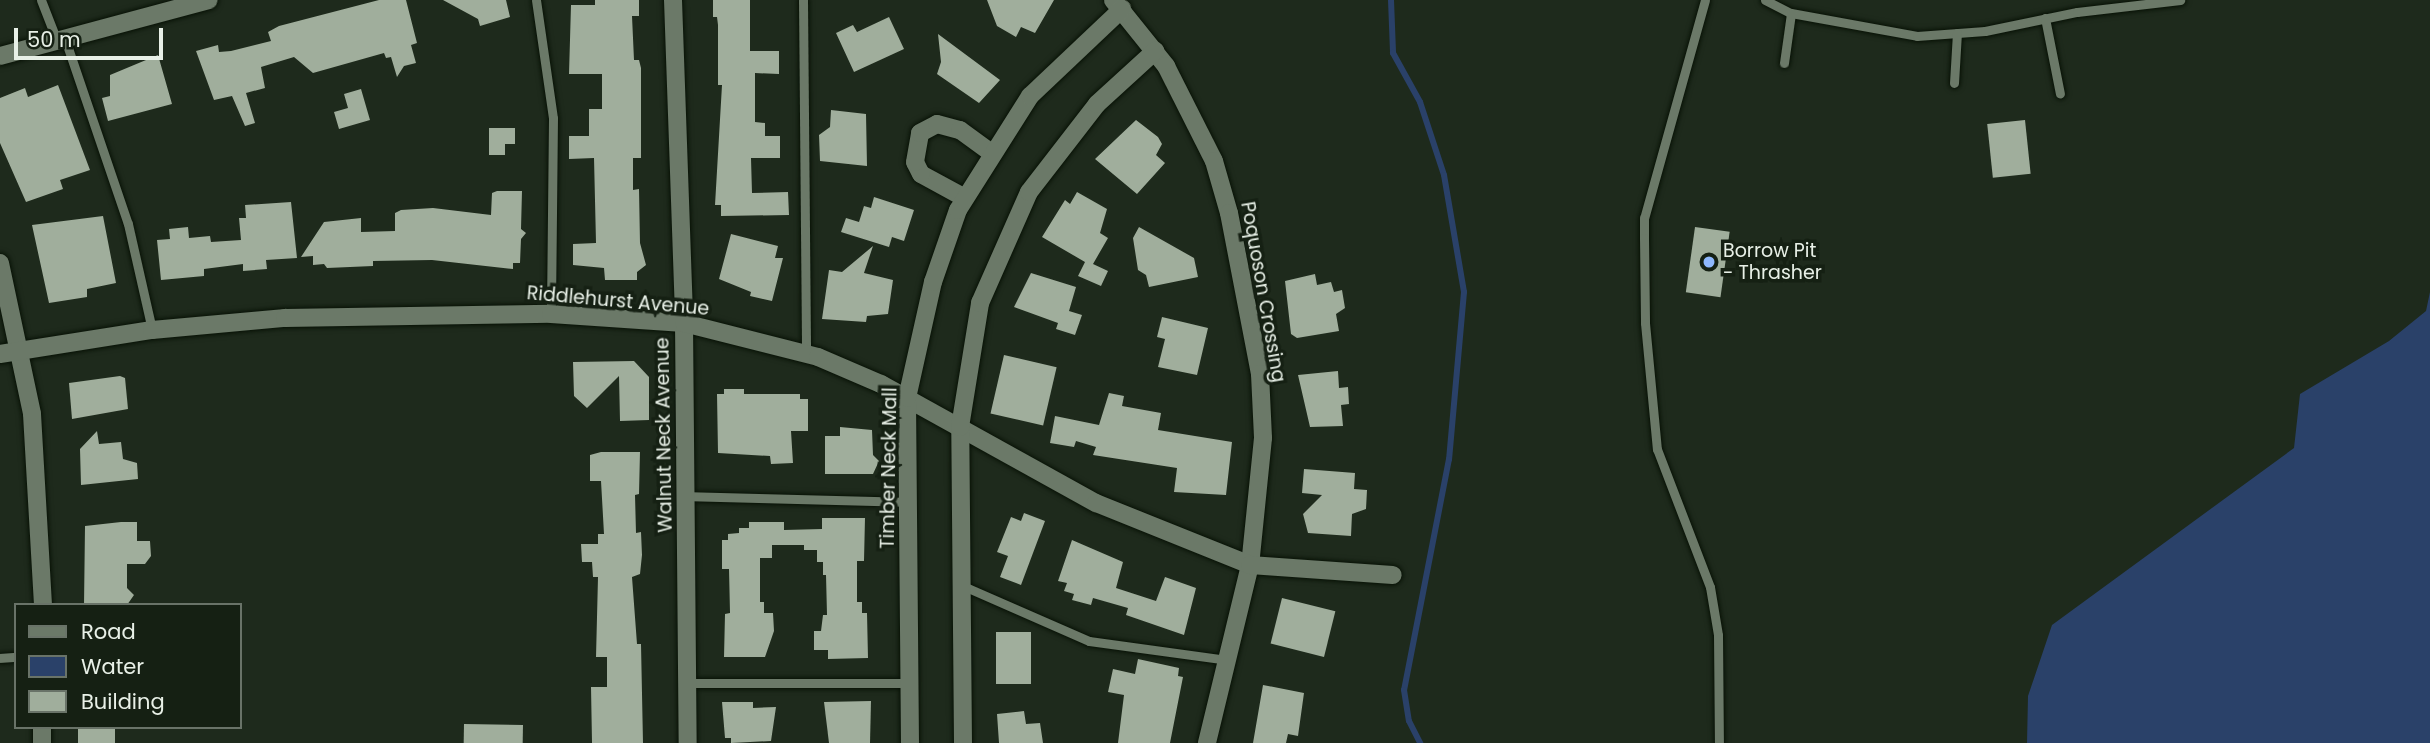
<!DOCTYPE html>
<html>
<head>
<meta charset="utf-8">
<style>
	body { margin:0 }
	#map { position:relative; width:2430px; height:743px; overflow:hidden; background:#1e2a1c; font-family:Poppins,sans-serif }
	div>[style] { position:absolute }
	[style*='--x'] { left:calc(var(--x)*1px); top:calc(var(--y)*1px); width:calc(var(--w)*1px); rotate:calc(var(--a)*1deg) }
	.water>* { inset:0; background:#2a4169 }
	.stream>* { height:6px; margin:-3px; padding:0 3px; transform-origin:3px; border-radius:3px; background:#2a4169 }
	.building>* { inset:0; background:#a0ae9c; transform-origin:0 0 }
	.roads { filter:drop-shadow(0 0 2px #081206) drop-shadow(0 0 2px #081206) }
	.service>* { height:9px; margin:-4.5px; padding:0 4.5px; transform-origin:4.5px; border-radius:4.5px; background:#6b7968 }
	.minor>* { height:18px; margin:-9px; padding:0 9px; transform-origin:9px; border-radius:9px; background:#6b7968 }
	.dots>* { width:19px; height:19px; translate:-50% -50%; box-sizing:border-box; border:4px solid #152013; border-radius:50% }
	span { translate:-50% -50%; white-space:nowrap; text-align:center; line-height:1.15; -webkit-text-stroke:7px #152013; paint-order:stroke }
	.poi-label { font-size:19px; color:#e8f0e7 }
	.left { translate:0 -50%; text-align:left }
	.street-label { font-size:19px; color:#e8f0e7 }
	.legend { position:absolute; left:14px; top:603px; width:228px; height:126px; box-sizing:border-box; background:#152013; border:2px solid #697368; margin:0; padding:9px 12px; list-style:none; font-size:21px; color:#e8f0e7 }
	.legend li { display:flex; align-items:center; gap:14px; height:35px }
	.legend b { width:35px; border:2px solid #697368 }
	.scale { position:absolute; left:14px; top:28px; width:149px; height:32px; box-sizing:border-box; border:4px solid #e8f0e7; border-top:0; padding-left:9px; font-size:21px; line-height:24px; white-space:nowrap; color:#e8f0e7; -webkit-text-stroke:5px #152013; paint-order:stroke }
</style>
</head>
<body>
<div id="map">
	<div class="water">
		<i style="clip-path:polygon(2430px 292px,2430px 743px,2027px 743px,2028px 696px,2052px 625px,2294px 448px,2300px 394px,2389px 341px,2426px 311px)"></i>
	</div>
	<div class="stream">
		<i style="--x:1391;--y:0;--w:53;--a:87.8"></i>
		<i style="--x:1393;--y:53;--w:56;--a:61.1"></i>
		<i style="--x:1420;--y:102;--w:77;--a:71.8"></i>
		<i style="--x:1444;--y:175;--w:119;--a:80.3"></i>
		<i style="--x:1464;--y:292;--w:168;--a:95.1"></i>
		<i style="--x:1449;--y:459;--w:235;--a:101"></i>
		<i style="--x:1404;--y:690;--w:31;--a:81"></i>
		<i style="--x:1409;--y:721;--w:25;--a:63"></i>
	</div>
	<div class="building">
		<i style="clip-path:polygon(379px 0,406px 0,417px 43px,411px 45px,416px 63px,404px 66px,397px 77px,391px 57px,386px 58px,384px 53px,313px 73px,294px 57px,261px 67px,265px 88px,246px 93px,255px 123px,245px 126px,232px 96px,214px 100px,196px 51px,218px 45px,219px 52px,231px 51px,271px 41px,268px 32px,279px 26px)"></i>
		<i style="clip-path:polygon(443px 0,506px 0,510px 17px,480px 26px,478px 19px)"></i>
		<i style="clip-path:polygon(595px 0,639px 0,639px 16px,632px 16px,634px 60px,639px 60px,641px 68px,641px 158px,633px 158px,633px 190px,639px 189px,640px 243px,646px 265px,637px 272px,637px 280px,605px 280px,604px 268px,573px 265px,573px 244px,596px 243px,594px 158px,569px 159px,569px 136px,589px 136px,589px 109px,602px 109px,602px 74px,569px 74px,571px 5px,595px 5px)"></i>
		<i style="clip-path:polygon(713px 0,750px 0,750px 51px,779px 51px,779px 74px,755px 73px,755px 122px,765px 123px,765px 136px,780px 136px,780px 158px,751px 158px,752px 193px,788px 192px,789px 215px,721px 216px,721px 205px,715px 205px,722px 85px,718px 85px,718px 25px,717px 17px,713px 17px)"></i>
		<i style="clip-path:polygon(987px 0,1054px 0,1035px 33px,1021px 27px,1016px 37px,997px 26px)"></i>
		<i style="clip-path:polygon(889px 17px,904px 49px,854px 72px,836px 33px,853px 25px,857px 32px)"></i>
		<i style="clip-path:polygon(938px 34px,1000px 80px,979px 103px,937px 74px,941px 62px)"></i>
		<i style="clip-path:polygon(158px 55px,172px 104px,108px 121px,102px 98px,110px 96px,110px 75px)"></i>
		<i style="clip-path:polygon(58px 85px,90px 170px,60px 180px,63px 189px,26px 202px,0 143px,0 98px,25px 88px,28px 97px)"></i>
		<i style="clip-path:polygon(361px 89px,370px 120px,339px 129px,334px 112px,348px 108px,344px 94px)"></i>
		<i style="clip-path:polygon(831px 110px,866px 114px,867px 166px,820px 161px,819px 135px,830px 127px)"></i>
		<i style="clip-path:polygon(1136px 120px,1158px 137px,1162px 144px,1156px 155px,1165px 163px,1137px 194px,1095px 159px)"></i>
		<i style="left:2025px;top:120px;width:54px;height:38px;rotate:84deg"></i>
		<i style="clip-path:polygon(489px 128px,515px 128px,515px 144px,505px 144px,505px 155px,489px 155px)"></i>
		<i style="clip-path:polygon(497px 191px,522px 191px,521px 229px,526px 233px,521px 239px,520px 263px,513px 263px,513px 269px,432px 260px,373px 261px,373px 266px,327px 268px,324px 264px,313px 265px,313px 256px,301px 257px,324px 222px,361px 218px,361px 232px,395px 231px,395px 213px,401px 210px,433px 208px,491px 215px,492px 193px)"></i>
		<i style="clip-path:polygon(1077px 192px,1107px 209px,1100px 233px,1108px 238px,1093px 264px,1108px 271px,1101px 286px,1078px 276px,1085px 262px,1042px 237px,1065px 200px,1070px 204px)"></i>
		<i style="clip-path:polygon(874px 197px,914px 210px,904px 241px,892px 237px,889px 247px,841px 232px,846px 218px,859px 222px,864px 206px,871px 208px)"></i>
		<i style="clip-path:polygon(291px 202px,297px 258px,266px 260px,267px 269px,243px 271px,243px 264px,204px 269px,204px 276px,161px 280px,157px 240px,170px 239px,169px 229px,188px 227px,189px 238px,210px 236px,211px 242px,241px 240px,239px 218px,246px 218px,245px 205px)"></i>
		<i style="clip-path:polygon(103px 216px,116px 283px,87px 289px,87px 297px,49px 303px,32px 225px)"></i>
		<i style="clip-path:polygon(1139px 227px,1194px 258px,1198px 277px,1149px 287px,1146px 275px,1138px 270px,1133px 238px)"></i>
		<i style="left:1695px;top:227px;width:35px;height:66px;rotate:8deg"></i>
		<i style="clip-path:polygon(731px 234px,778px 246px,775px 258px,783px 258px,772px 301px,750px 296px,751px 292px,719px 279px)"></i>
		<i style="clip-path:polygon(873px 246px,864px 273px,893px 280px,888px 314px,867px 316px,866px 322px,822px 319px,829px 270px,842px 272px)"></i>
		<i style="clip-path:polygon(1031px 273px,1076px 287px,1069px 311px,1082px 315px,1075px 335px,1056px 329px,1058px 323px,1014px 307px)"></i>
		<i style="clip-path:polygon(1315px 274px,1317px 285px,1331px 282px,1334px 292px,1342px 290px,1345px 308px,1336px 314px,1339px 331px,1297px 338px,1291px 334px,1285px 281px)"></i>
		<i style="clip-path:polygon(1162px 317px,1208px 328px,1197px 375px,1158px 367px,1165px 339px,1157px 337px)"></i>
		<i style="left:1004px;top:355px;width:54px;height:60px;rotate:13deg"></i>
		<i style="clip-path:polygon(634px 361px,649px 377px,649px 420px,620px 421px,619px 376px,587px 408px,574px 396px,573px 362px)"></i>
		<i style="clip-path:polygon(1338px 371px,1339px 388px,1348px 387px,1349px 404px,1341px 405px,1343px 426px,1310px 427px,1298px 375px)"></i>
		<i style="clip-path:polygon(120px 376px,125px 378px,128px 409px,72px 419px,69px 383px)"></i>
		<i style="clip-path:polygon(724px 389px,744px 389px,744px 394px,800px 394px,800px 399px,808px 399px,808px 431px,791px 431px,793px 463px,771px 464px,770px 456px,718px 453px,717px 394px,724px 394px)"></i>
		<i style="clip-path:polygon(1109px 393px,1124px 396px,1122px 406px,1161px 413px,1158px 430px,1232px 442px,1226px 495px,1174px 492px,1177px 468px,1093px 455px,1096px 447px,1076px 441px,1074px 447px,1050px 443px,1055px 416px,1099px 425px)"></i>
		<i style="clip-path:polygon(840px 427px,872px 430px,873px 455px,879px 461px,873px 474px,825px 474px,825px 436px,840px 436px)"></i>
		<i style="clip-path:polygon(97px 431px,99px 444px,121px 442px,123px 459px,137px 463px,138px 479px,81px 485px,80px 449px)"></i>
		<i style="clip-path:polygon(601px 452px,640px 452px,639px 494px,635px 495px,636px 533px,641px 532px,642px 555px,640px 574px,632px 577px,637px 644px,641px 644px,643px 743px,592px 743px,591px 687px,607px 687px,607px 657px,596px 657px,598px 577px,593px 577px,592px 562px,582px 562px,581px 544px,598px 544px,598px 534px,604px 534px,601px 481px,590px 481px,590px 455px)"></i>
		<i style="clip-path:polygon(1304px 469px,1355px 473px,1354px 489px,1367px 490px,1366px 509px,1352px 514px,1351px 536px,1308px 533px,1303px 514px,1322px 495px,1302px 493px)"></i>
		<i style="clip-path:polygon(1024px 513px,1045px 521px,1021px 585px,1000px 577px,1008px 556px,997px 552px,1011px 517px,1021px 521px)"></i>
		<i style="clip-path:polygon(822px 518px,865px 518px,864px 561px,857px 561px,857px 602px,862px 602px,862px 613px,867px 613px,868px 658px,828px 659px,828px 650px,814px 650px,814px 631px,821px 631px,823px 615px,827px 615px,826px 575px,823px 575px,823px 562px,817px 562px,817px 550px,804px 550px,804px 545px,772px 545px,772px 558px,760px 558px,760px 602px,764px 602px,764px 613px,773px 613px,774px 631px,765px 657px,724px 657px,725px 614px,730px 613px,729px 569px,722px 569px,722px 540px,728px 540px,728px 534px,739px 533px,739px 528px,749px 528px,749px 522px,784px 522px,784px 530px,822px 529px)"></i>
		<i style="clip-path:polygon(121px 522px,137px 522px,137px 541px,150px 541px,151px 556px,145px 564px,127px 564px,127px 588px,134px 595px,127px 605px,84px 605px,85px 526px)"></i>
		<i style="clip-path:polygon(1072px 540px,1123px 562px,1116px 588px,1156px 601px,1165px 577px,1196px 588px,1184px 635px,1126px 615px,1128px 608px,1093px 598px,1091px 605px,1072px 600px,1074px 594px,1064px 591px,1067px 583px,1058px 581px)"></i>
		<i style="left:1282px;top:598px;width:55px;height:47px;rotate:14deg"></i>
		<i style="left:996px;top:632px;width:35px;height:52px"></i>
		<i style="clip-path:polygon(1138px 659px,1179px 668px,1178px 676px,1183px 677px,1170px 743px,1118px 743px,1124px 695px,1108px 692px,1113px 669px,1135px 674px)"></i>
		<i style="clip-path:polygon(1263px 685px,1304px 693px,1298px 736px,1288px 734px,1286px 743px,1253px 743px)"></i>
		<i style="clip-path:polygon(871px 701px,870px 743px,829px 743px,824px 702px)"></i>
		<i style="clip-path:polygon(722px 702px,753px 702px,753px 708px,776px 707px,771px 741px,731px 743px,731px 738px,725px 738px)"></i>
		<i style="clip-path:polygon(1024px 711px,1026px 724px,1040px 723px,1043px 743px,999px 743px,997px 714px)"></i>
		<i style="left:464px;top:724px;width:59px;height:19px;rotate:1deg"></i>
		<i style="left:78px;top:727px;width:37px;height:16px"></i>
	</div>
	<div class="roads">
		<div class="service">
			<i style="--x:41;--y:0;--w:44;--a:68.7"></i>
			<i style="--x:536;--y:0;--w:119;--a:81.8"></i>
			<i style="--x:553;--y:118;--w:196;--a:90.6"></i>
			<i style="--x:803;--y:0;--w:354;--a:89.5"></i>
			<i style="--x:1705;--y:0;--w:226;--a:105.6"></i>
			<i style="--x:1644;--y:218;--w:20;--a:90"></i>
			<i style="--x:1644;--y:238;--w:85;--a:89.3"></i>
			<i style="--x:1645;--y:323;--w:127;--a:84.6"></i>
			<i style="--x:1657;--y:449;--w:148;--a:69"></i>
			<i style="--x:1710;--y:587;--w:49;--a:80.5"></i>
			<i style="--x:1718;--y:635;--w:108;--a:89.5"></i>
			<i style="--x:1765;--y:0;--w:29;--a:27"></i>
			<i style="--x:1791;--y:13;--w:128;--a:10.3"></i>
			<i style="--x:1917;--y:36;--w:68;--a:-4.2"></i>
			<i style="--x:1985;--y:31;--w:94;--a:-11.7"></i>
			<i style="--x:2077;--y:12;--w:104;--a:-6.6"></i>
			<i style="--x:2045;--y:18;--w:77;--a:78.8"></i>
			<i style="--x:65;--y:39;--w:195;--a:71.2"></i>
			<i style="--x:128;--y:224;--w:109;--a:77.2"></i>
			<i style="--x:1784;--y:63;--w:50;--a:-82"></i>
			<i style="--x:1954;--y:83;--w:50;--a:-86.6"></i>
			<i style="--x:686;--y:496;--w:222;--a:1.5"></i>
			<i style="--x:961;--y:585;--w:140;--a:23.6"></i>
			<i style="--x:1089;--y:641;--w:139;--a:7.8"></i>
			<i style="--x:0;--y:658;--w:16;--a:-4"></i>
			<i style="--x:688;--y:683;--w:221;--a:0"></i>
		</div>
		<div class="minor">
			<i style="--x:673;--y:0;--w:323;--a:88"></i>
			<i style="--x:684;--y:323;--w:420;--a:89.5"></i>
			<i style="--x:1113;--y:0;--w:85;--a:51.2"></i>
			<i style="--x:1166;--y:66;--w:106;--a:63.2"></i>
			<i style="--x:1214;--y:161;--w:54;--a:73.9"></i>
			<i style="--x:1229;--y:213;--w:164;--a:79.1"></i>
			<i style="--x:1260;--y:374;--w:64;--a:87.3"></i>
			<i style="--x:1263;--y:438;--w:128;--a:95.8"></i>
			<i style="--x:1250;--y:565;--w:183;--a:103.6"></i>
			<i style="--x:0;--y:56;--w:216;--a:-15"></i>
			<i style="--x:965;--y:198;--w:50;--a:-151.4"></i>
			<i style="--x:921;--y:174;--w:13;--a:-117"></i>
			<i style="--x:915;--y:162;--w:29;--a:-80"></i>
			<i style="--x:920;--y:133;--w:19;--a:-28"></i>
			<i style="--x:937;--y:124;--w:24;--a:15"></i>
			<i style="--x:960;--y:130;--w:39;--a:36"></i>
			<i style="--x:0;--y:263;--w:154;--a:78"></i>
			<i style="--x:32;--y:414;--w:191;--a:86.7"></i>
			<i style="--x:0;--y:354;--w:154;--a:-9"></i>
			<i style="--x:152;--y:330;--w:134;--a:-5.2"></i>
			<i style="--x:285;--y:318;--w:266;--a:-0.9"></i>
			<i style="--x:551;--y:314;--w:133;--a:3.9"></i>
			<i style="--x:684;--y:323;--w:138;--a:14.2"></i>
			<i style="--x:818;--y:357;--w:69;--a:23.2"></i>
			<i style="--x:881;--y:384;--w:246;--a:29"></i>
			<i style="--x:1096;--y:503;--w:166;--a:21.9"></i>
			<i style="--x:1250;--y:565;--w:143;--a:4"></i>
			<i style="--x:42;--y:743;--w:16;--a:-90"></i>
			<i style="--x:910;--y:743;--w:345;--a:-90.5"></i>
			<i style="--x:907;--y:398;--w:119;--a:-77.4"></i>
			<i style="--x:933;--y:282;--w:76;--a:-70.9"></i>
			<i style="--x:958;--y:210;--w:135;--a:-57.7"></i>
			<i style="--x:1030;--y:96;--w:127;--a:-43.4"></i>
			<i style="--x:963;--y:743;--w:316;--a:-90.5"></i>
			<i style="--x:960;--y:427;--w:126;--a:-80.8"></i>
			<i style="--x:980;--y:303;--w:121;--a:-66.2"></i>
			<i style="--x:1029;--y:192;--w:111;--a:-52.3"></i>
			<i style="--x:1097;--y:104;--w:79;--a:-42.4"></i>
		</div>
	</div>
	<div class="dots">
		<i style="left:1709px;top:262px;background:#8fb8fd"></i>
	</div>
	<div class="poi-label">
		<span class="left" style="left:1723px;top:262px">Borrow Pit<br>- Thrasher</span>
	</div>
	<div class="street-label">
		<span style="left:1263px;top:292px;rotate:80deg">Poquoson Crossing</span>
		<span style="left:618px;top:301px;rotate:5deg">Riddlehurst Avenue</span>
		<span style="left:664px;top:435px;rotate:-91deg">Walnut Neck Avenue</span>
		<span style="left:889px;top:468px;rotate:-89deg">Timber Neck Mall</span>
	</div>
	<ul class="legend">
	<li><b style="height:9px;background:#6b7968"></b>Road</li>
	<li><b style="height:19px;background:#2a4169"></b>Water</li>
	<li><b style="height:19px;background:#a0ae9c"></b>Building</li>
	</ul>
	<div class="scale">50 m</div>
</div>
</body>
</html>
